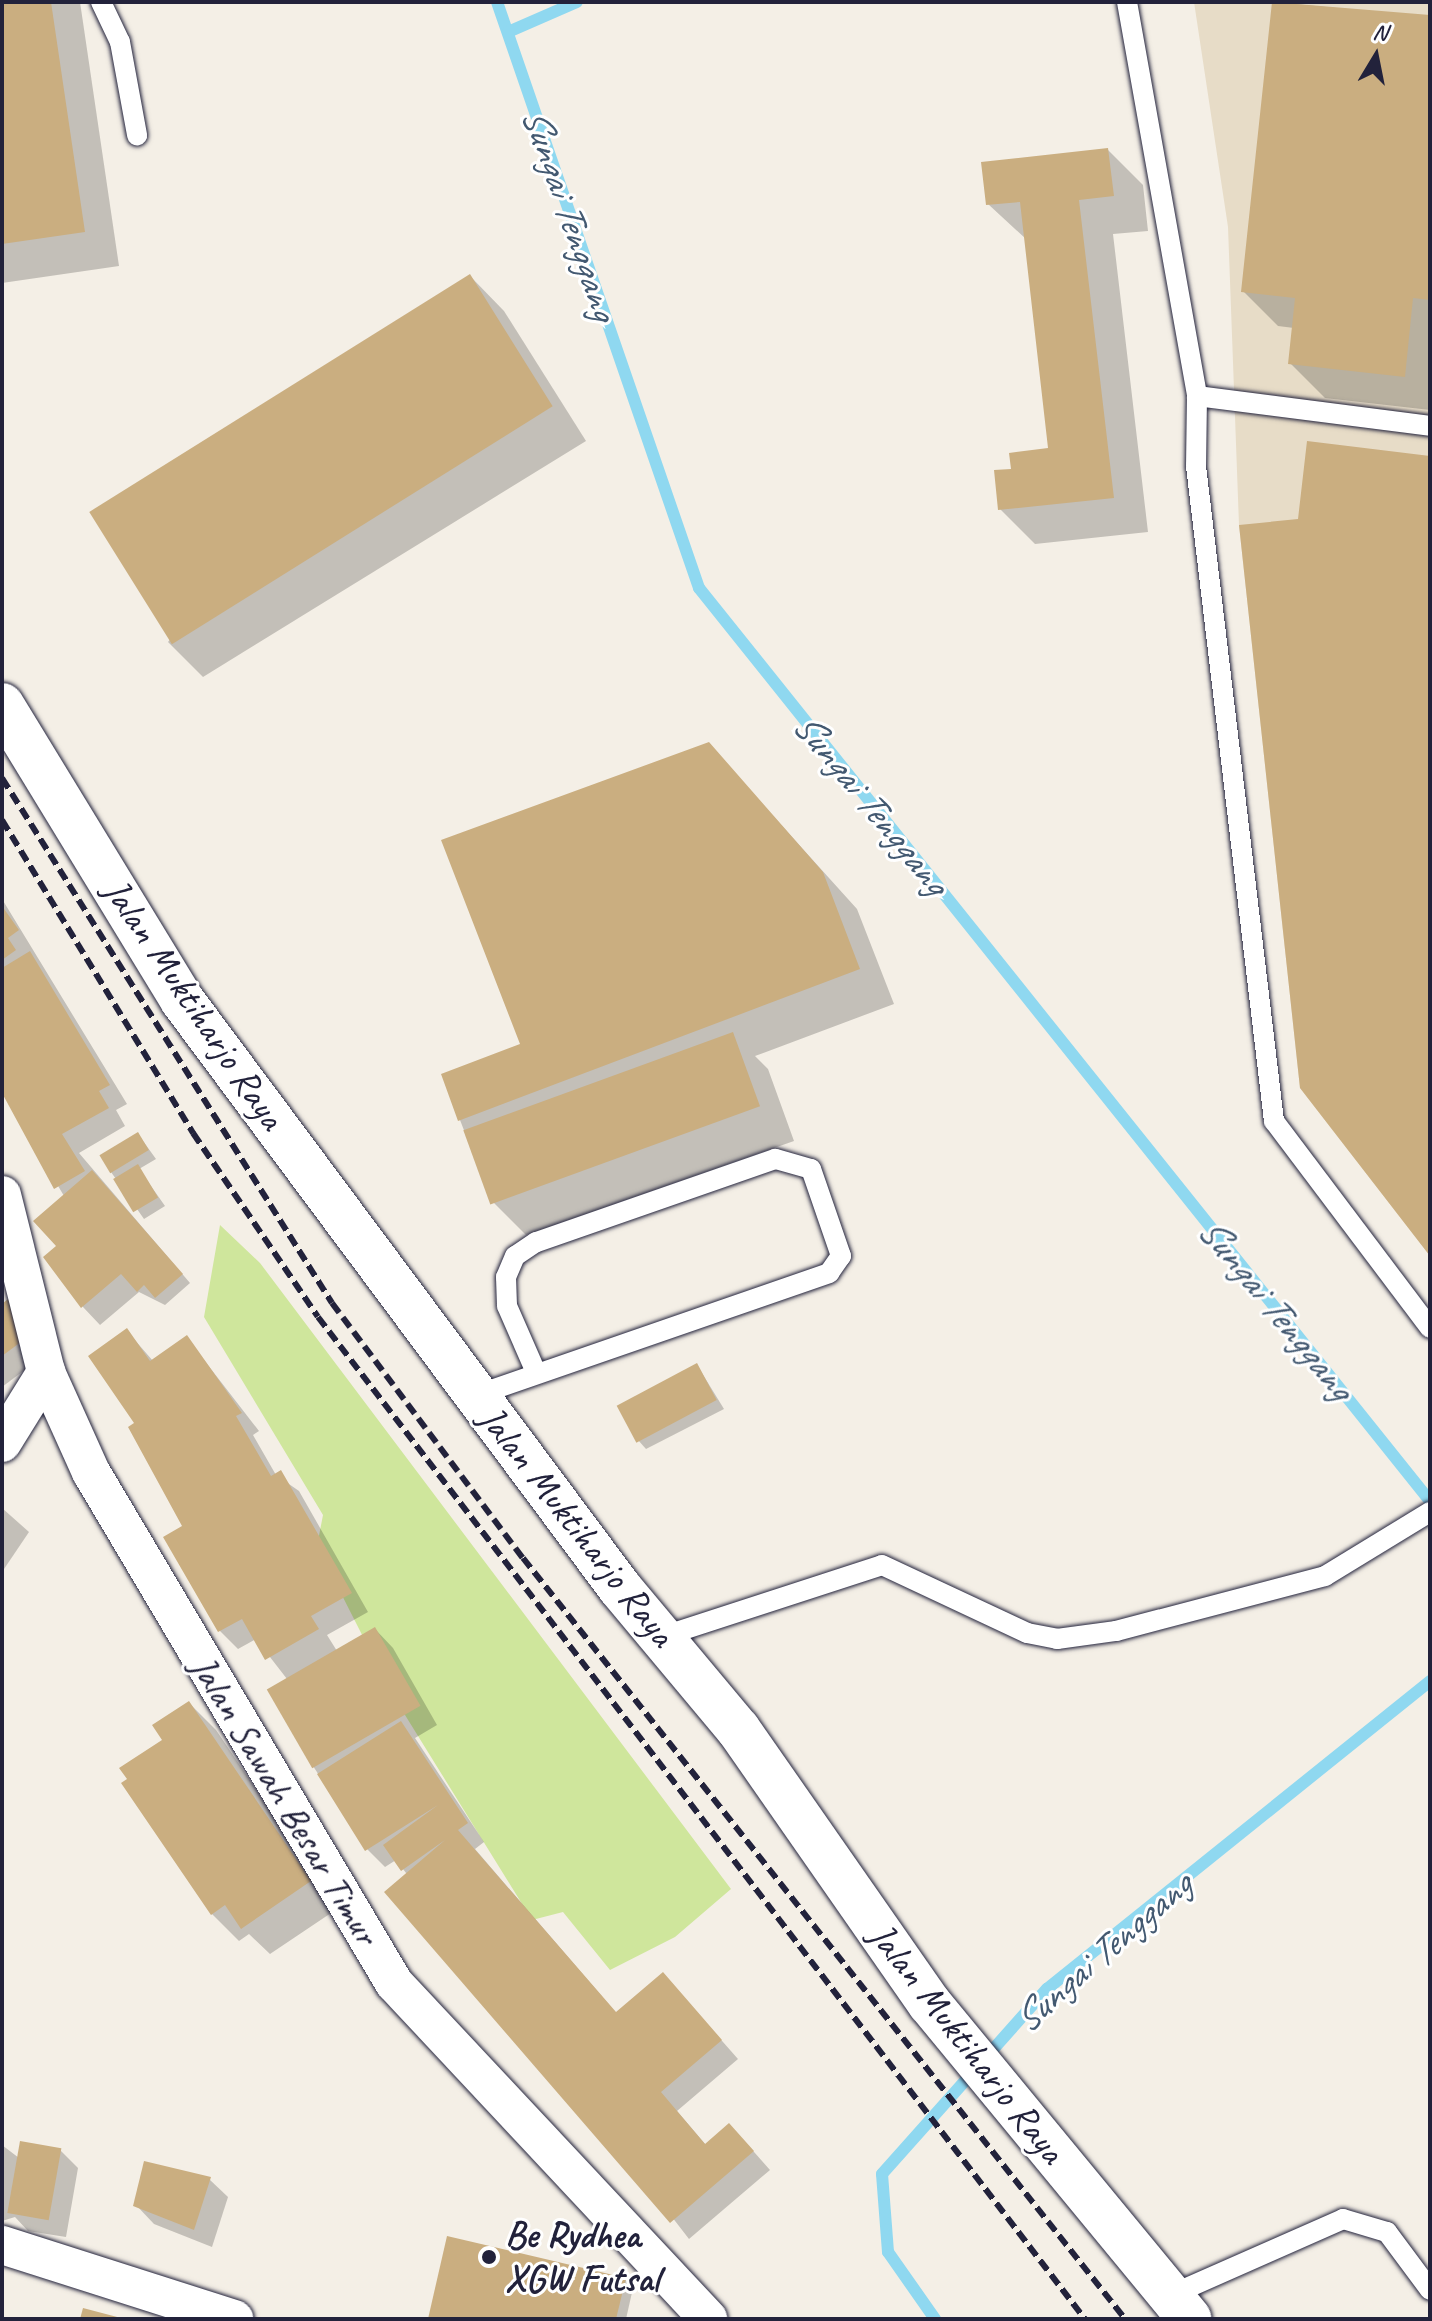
<!DOCTYPE html>
<html>
<head>
<meta charset="utf-8">
<style>
	body { margin:0 }
	#map { position:relative; width:1432px; height:2321px; overflow:hidden; background:#f4efe6; font-family:Caveat,sans-serif }
	div>[style] { position:absolute }
	[style*='--x'] { left:calc(var(--x)*1px); top:calc(var(--y)*1px); width:calc(var(--w)*1px); rotate:calc(var(--a)*1deg) }
	.built>* { inset:0; background:#e7dcc7 }
	.green>* { inset:0; background:#cfe69c }
	.shadow>* { inset:0; background:#0003 }
	.stream>* { height:12px; margin:-6px; padding:0 6px; transform-origin:6px; border-radius:6px; background:#8fd8f0 }
	.building>* { inset:0; background:#caae80; transform-origin:0 0 }
	.roads { filter:drop-shadow(0 0 2px #22223b) drop-shadow(0 0 2px #22223b) }
	.lane>* { height:20px; margin:-10px; padding:0 10px; transform-origin:10px; border-radius:10px; background:#fff }
	.street>* { height:38px; margin:-19px; padding:0 19px; transform-origin:19px; border-radius:19px; background:#fff }
	.secondary>* { height:44px; margin:-22px; padding:0 22px; transform-origin:22px; border-radius:22px; background:#fff }
	.rail>* { height:6px; margin-top:-3px; transform-origin:0; background:repeating-linear-gradient(90deg,#22223b 0 12px,transparent 0 18px) }
	.dots>* { width:22px; height:22px; translate:-50% -50%; box-sizing:border-box; border:4px solid #fff; border-radius:50% }
	span { translate:-50% -50%; white-space:nowrap; text-align:center; line-height:1.15; -webkit-text-stroke:6px #fff; paint-order:stroke }
	.street-label { font-size:38px; color:#22223b }
	.poi-label { font-size:38px; color:#22223b; font-weight:700 }
	.left { translate:0 -50%; text-align:left }
	.water-label { font-size:40px; color:#435971; font-style:italic }
	.frame { position:absolute; inset:0; border:4px solid #22223b; pointer-events:none }
	.north { position:absolute; left:1336px; top:16px; width:80px; height:80px; -webkit-text-stroke:6px #fff; paint-order:stroke; rotate:10deg; font-size:22px; font-weight:700; line-height:32px; text-align:center; color:#22223b }
	.north::after { content:''; display:block; margin:auto; width:28px; height:36px; background:#22223b; clip-path:polygon(50% 0,100% 100%,50% 72%,0 100%) }
</style>
</head>
<body>
<div id="map">
	<div class="built">
		<i style="clip-path:polygon(1194px 2px,1430px 2px,1430px 1256px,1300px 1088px,1239px 525px,1228px 227px)"></i>
	</div>
	<div class="green">
		<i style="clip-path:polygon(220px 1225px,260px 1263px,731px 1889px,675px 1937px,610px 1970px,563px 1912px,532px 1920px,392px 1694px,317px 1546px,323px 1515px,204px 1317px)"></i>
	</div>
	<div class="shadow">
		<i style="clip-path:polygon(2px 2px,80px 2px,119px 266px,2px 283px)"></i>
		<i style="clip-path:polygon(1274px 2px,1430px 17px,1430px 410px,1325px 398px,1290px 363px,1294px 328px,1278px 326px,1243px 291px)"></i>
		<i style="clip-path:polygon(1108px 150px,1143px 185px,1148px 231px,1113px 234px,1148px 532px,1035px 544px,1000px 509px,1014px 470px,1051px 450px,1026px 239px,988px 204px)"></i>
		<i style="clip-path:polygon(470px 276px,504px 311px,586px 441px,203px 677px,168px 642px)"></i>
		<i style="clip-path:polygon(709px 745px,857px 909px,894px 1004px,755px 1056px,768px 1069px,794px 1141px,526px 1235px,491px 1200px,460px 1120px,523px 1045px)"></i>
		<i style="clip-path:polygon(2px 899px,127px 1104px,116px 1110px,125px 1126px,79px 1153px,190px 1283px,165px 1305px,139px 1292px,100px 1325px,83px 1307px,59px 1246px,64px 1196px,2px 1091px)"></i>
		<i style="clip-path:polygon(138px 1134px,156px 1159px,139px 1169px,165px 1206px,144px 1219px,111px 1172px)"></i>
		<i style="clip-path:polygon(2px 1305px,50px 1351px,2px 1387px)"></i>
		<i style="clip-path:polygon(127px 1331px,153px 1361px,187px 1338px,259px 1431px,253px 1435px,276px 1475px,299px 1491px,368px 1612px,327px 1635px,337px 1651px,375px 1629px,393px 1648px,437px 1725px,415px 1738px,484px 1842px,475px 1849px,617px 2014px,663px 1974px,738px 2059px,677px 2111px,706px 2145px,747px 2144px,770px 2170px,689px 2239px,396px 1860px,385px 1867px,367px 1849px,313px 1766px,287px 1679px,256px 1639px,238px 1649px,220px 1631px,185px 1527px,137px 1424px)"></i>
		<i style="clip-path:polygon(697px 1365px,724px 1409px,646px 1449px,638px 1440px)"></i>
		<i style="clip-path:polygon(2px 1508px,29px 1532px,2px 1572px)"></i>
		<i style="clip-path:polygon(189px 1703px,216px 1730px,337px 1909px,270px 1954px,249px 1934px,239px 1941px,212px 1914px,165px 1740px)"></i>
		<i style="clip-path:polygon(2px 2145px,19px 2158px,60px 2150px,78px 2168px,66px 2237px,28px 2231px,15px 2217px,2px 2221px)"></i>
		<i style="clip-path:polygon(209px 2179px,228px 2197px,212px 2247px,154px 2224px,136px 2205px)"></i>
		<i style="clip-path:polygon(625px 2279px,633px 2288px,626px 2319px,430px 2319px)"></i>
	</div>
	<div class="stream">
		<i style="--x:497;--y:2;--w:620;--a:70.98"></i>
		<i style="--x:699;--y:588;--w:1170;--a:51.32"></i>
		<i style="--x:508;--y:32;--w:75;--a:-23.5"></i>
		<i style="--x:935;--y:2319;--w:82;--a:-125"></i>
		<i style="--x:888;--y:2252;--w:78;--a:-94.4"></i>
		<i style="--x:882;--y:2174;--w:248;--a:-48.3"></i>
		<i style="--x:1047;--y:1989;--w:491;--a:-38.8"></i>
	</div>
	<div class="building">
		<i style="clip-path:polygon(2px 2px,51px 2px,85px 232px,2px 244px)"></i>
		<i style="clip-path:polygon(1272px 2px,1430px 15px,1430px 300px,1413px 298px,1405px 377px,1288px 364px,1295px 298px,1241px 292px)"></i>
		<i style="clip-path:polygon(1108px 148px,1114px 196px,1079px 200px,1114px 498px,998px 510px,994px 470px,1011px 469px,1009px 453px,1048px 448px,1020px 202px,986px 205px,981px 162px)"></i>
		<i style="left:470px;top:274px;width:156px;height:449px;rotate:58deg"></i>
		<i style="clip-path:polygon(1307px 441px,1430px 456px,1430px 1256px,1300px 1088px,1239px 525px,1298px 519px)"></i>
		<i style="clip-path:polygon(709px 742px,823px 872px,860px 969px,458px 1121px,441px 1074px,520px 1044px,441px 840px)"></i>
		<i style="clip-path:polygon(2px 906px,19px 930px,8px 938px,16px 950px,2px 960px)"></i>
		<i style="clip-path:polygon(30px 951px,110px 1085px,99px 1091px,109px 1108px,62px 1134px,85px 1171px,54px 1189px,2px 1093px,2px 968px)"></i>
		<i style="left:733px;top:1032px;width:79px;height:287px;rotate:70deg"></i>
		<i style="left:138px;top:1132px;width:21px;height:45px;rotate:59deg"></i>
		<i style="left:138px;top:1164px;width:39px;height:29px;rotate:59deg"></i>
		<i style="clip-path:polygon(92px 1170px,183px 1274px,155px 1298px,144px 1285px,137px 1292px,121px 1274px,81px 1308px,43px 1257px,56px 1246px,33px 1221px)"></i>
		<i style="clip-path:polygon(8px 1299px,33px 1333px,2px 1356px,2px 1304px)"></i>
		<i style="clip-path:polygon(127px 1328px,150px 1361px,187px 1335px,242px 1413px,236px 1416px,271px 1476px,281px 1470px,352px 1593px,311px 1616px,319px 1629px,265px 1660px,242px 1619px,218px 1632px,163px 1537px,182px 1526px,128px 1427px,134px 1423px,88px 1356px)"></i>
		<i style="left:697px;top:1363px;width:42px;height:91px;rotate:62deg"></i>
		<i style="left:375px;top:1627px;width:91px;height:125px;rotate:60deg"></i>
		<i style="clip-path:polygon(189px 1701px,311px 1881px,241px 1929px,225px 1905px,211px 1915px,121px 1783px,127px 1779px,119px 1768px,162px 1740px,152px 1725px)"></i>
		<i style="clip-path:polygon(401px 1721px,468px 1823px,458px 1830px,616px 2012px,663px 1972px,722px 2040px,661px 2092px,705px 2144px,729px 2123px,754px 2151px,670px 2223px,384px 1892px,445px 1840px,401px 1871px,383px 1845px,438px 1805px,365px 1851px,317px 1774px)"></i>
		<i style="left:20px;top:2141px;width:42px;height:73px;rotate:10deg"></i>
		<i style="clip-path:polygon(144px 2161px,211px 2177px,194px 2230px,133px 2206px)"></i>
		<i style="clip-path:polygon(447px 2236px,626px 2278px,616px 2319px,428px 2319px)"></i>
		<i style="clip-path:polygon(83px 2308px,121px 2318px,121px 2319px,80px 2319px)"></i>
	</div>
	<div class="roads">
		<div class="lane">
			<i style="--x:101;--y:2;--w:44;--a:64.6"></i>
			<i style="--x:120;--y:42;--w:95;--a:79.6"></i>
			<i style="--x:1127;--y:2;--w:400;--a:79.9"></i>
			<i style="--x:1197;--y:396;--w:70;--a:90.8"></i>
			<i style="--x:1196;--y:466;--w:660;--a:83.21"></i>
			<i style="--x:1274;--y:1121;--w:259;--a:53"></i>
			<i style="--x:1197;--y:396;--w:235;--a:7.3"></i>
			<i style="--x:477;--y:1395;--w:373;--a:-19.1"></i>
			<i style="--x:829;--y:1273;--w:21;--a:-55"></i>
			<i style="--x:841;--y:1256;--w:92;--a:-109"></i>
			<i style="--x:811;--y:1169;--w:37;--a:-164"></i>
			<i style="--x:775;--y:1159;--w:253;--a:160.8"></i>
			<i style="--x:536;--y:1242;--w:25;--a:146"></i>
			<i style="--x:515;--y:1256;--w:23;--a:113"></i>
			<i style="--x:506;--y:1277;--w:29;--a:88"></i>
			<i style="--x:507;--y:1306;--w:70;--a:66.4"></i>
			<i style="--x:661;--y:1637;--w:232;--a:-18"></i>
			<i style="--x:882;--y:1565;--w:160;--a:25.1"></i>
			<i style="--x:1027;--y:1633;--w:31;--a:11"></i>
			<i style="--x:1057;--y:1639;--w:60;--a:-7.7"></i>
			<i style="--x:1116;--y:1631;--w:216;--a:-14.7"></i>
			<i style="--x:1325;--y:1576;--w:123;--a:-31.4"></i>
			<i style="--x:1171;--y:2295;--w:188;--a:-23.8"></i>
			<i style="--x:1343;--y:2219;--w:46;--a:16.5"></i>
			<i style="--x:1387;--y:2232;--w:72;--a:53.4"></i>
		</div>
		<div class="street">
			<i style="--x:2;--y:1195;--w:182;--a:76"></i>
			<i style="--x:46;--y:1372;--w:110;--a:65.8"></i>
			<i style="--x:91;--y:1472;--w:594;--a:59.33"></i>
			<i style="--x:394;--y:1983;--w:460;--a:46.9"></i>
			<i style="--x:2;--y:1443;--w:84;--a:-58.2"></i>
			<i style="--x:2;--y:2245;--w:244;--a:17.7"></i>
		</div>
		<div class="secondary">
			<i style="--x:2;--y:705;--w:346;--a:58.6"></i>
			<i style="--x:182;--y:1000;--w:733;--a:53.32"></i>
			<i style="--x:620;--y:1588;--w:184;--a:50.1"></i>
			<i style="--x:738;--y:1729;--w:335;--a:55.1"></i>
			<i style="--x:930;--y:2004;--w:408;--a:50.5"></i>
		</div>
	</div>
	<div class="rail">
		<i style="--x:2;--y:778;--w:620;--a:57.85"></i>
		<i style="--x:332;--y:1303;--w:319;--a:53.2"></i>
		<i style="--x:523;--y:1558;--w:970;--a:51.65"></i>
		<i style="--x:2;--y:820;--w:367;--a:58.6"></i>
		<i style="--x:193;--y:1133;--w:222;--a:55.8"></i>
		<i style="--x:318;--y:1317;--w:1262;--a:52.57"></i>
	</div>
	<div class="dots">
		<i style="left:489px;top:2257px;background:#22223b"></i>
	</div>
	<div class="street-label">
		<span style="left:194px;top:1004px;rotate:56deg">Jalan Muktiharjo Raya</span>
		<span style="left:577px;top:1526px;rotate:52deg">Jalan Muktiharjo Raya</span>
		<span style="left:285px;top:1800px;rotate:59deg">Jalan Sawah Besar Timur</span>
		<span style="left:967px;top:2043px;rotate:52deg">Jalan Muktiharjo Raya</span>
	</div>
	<div class="poi-label">
		<span class="left" style="left:505px;top:2257px">Be Rydhea<br>XGW Futsal</span>
	</div>
	<div class="water-label">
		<span style="left:570px;top:213px;rotate:71deg">Sungai Tenggang</span>
		<span style="left:871px;top:803px;rotate:51deg">Sungai Tenggang</span>
		<span style="left:1276px;top:1308px;rotate:51deg">Sungai Tenggang</span>
		<span style="left:1102px;top:1952px;rotate:-41deg">Sungai Tenggang</span>
	</div>
	<div class="frame"></div>
	<div class="north">N</div>
</div>
</body>
</html>
